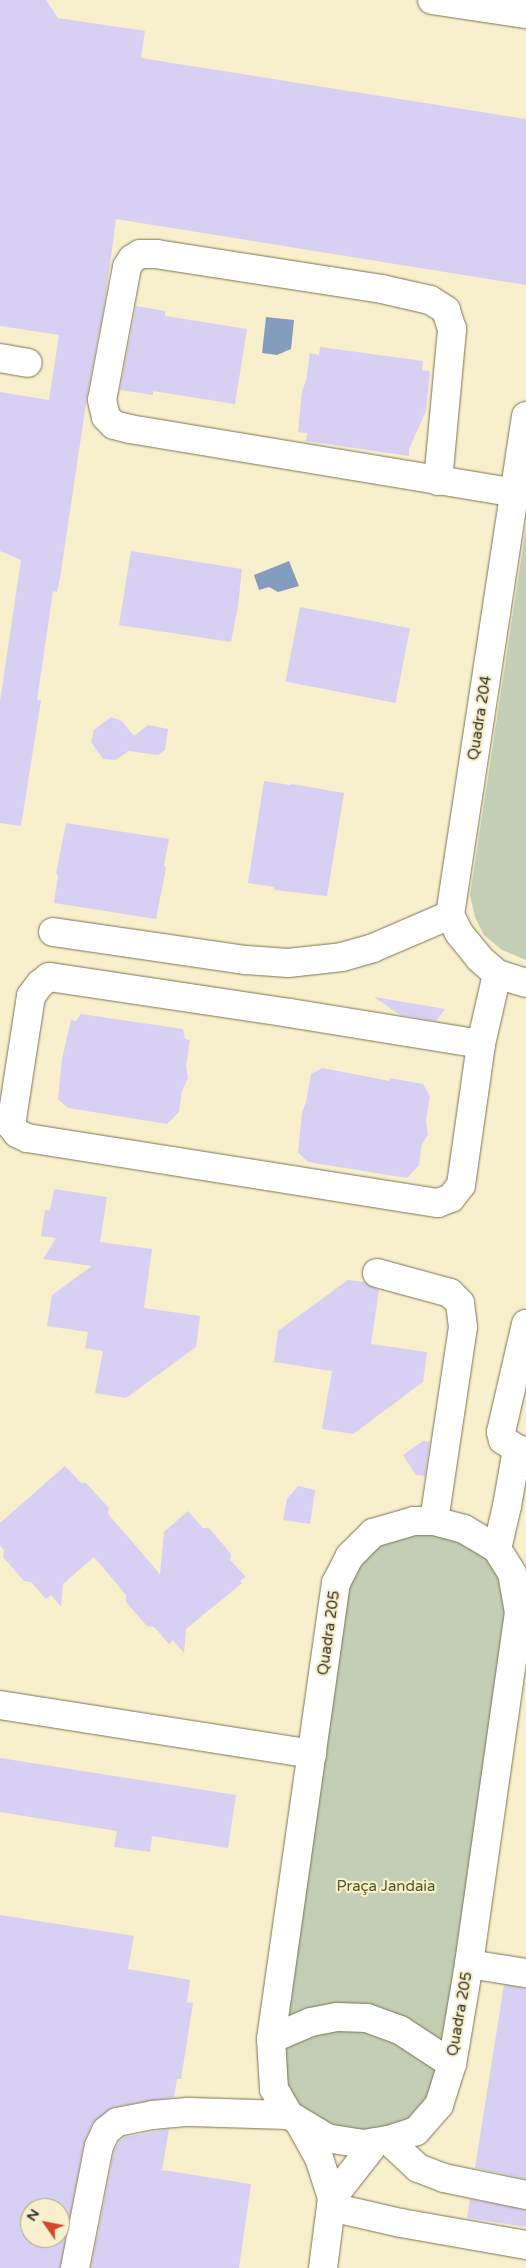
<!DOCTYPE html>
<html>
<head>
<meta charset="utf-8">
<style>
	body { margin:0 }
	#map { position:relative; width:526px; height:2268px; overflow:hidden; background:#f8efcd; font-family:"Varela Round",sans-serif }
	div>[style] { position:absolute }
	[style*='--x'] { left:calc(var(--x)*1px); top:calc(var(--y)*1px); width:calc(var(--w)*1px); rotate:calc(var(--a)*1deg) }
	.green>* { inset:0; background:#c3ceb4 }
	.water>* { inset:0; background:#849dbf }
	.building>* { inset:0; background:#d7d0f2; transform-origin:0 0 }
	.roads { filter:drop-shadow(0 0 1px #7c7455) drop-shadow(0 0 1px #7c7455) }
	.minor>* { height:28px; margin:-14px; padding:0 14px; transform-origin:14px; border-radius:14px; background:#fff }
	span { translate:-50% -50%; white-space:nowrap; text-align:center; line-height:1.15; -webkit-text-stroke:4.5px #f8efcd; paint-order:stroke }
	.street-label { font-size:15px; color:#343124 }
	.park-label { font-size:15px; color:#495e23 }
	.north { position:absolute; left:20px; top:2198px; width:50px; height:50px; box-sizing:border-box; background:#f8efcd; border:1px solid #aaa389; border-radius:50%; rotate:303deg; font-size:14px; font-weight:700; line-height:20px; text-align:center; color:#343124 }
	.north::after { content:''; display:block; margin:auto; width:18px; height:22px; background:#d3482c; clip-path:polygon(50% 0,100% 100%,50% 72%,0 100%) }
</style>
</head>
<body>
<div id="map">
	<div class="green">
		<i style="clip-path:polygon(526px 527px,526px 960px,502px 950px,484px 935px,475px 917px,470px 895px)"></i>
		<i style="clip-path:polygon(434px 1521px,512px 1573px,452px 2064px,416px 2131px,340px 2141px,274px 2089px,350px 1556px)"></i>
	</div>
	<div class="water">
		<i style="clip-path:polygon(266px 317px,294px 320px,291px 349px,277px 355px,262px 353px)"></i>
		<i style="clip-path:polygon(289px 561px,299px 586px,278px 592px,269px 587px,259px 590px,254px 575px)"></i>
	</div>
	<div class="building">
		<i style="clip-path:polygon(0 0,46px 0,58px 18px,145px 31px,141px 58px,526px 119px,526px 285px,116px 219px,105px 301px,87px 397px,60px 578px,57px 592px,53px 591px,37px 700px,41px 700px,21px 826px,0 823px,0 701px,21px 560px,0 551px,0 392px,49px 400px,59px 335px,0 326px)"></i>
		<i style="clip-path:polygon(136px 306px,165px 311px,165px 316px,247px 329px,235px 404px,153px 391px,153px 395px,120px 390px)"></i>
		<i style="clip-path:polygon(320px 347px,423px 361px,422px 370px,430px 371px,426px 411px,409px 449px,409px 456px,306px 441px,307px 433px,298px 432px,302px 391px,306px 381px,310px 353px,319px 355px)"></i>
		<i style="clip-path:polygon(131px 551px,242px 569px,238px 606px,231px 642px,119px 625px)"></i>
		<i style="left:300px;top:607px;width:112px;height:76px;rotate:11deg"></i>
		<i style="clip-path:polygon(111px 717px,122px 721px,134px 736px,148px 725px,168px 729px,165px 750px,158px 755px,129px 751px,115px 760px,103px 759px,91px 742px,94px 730px)"></i>
		<i style="clip-path:polygon(264px 781px,290px 785px,292px 784px,344px 793px,327px 896px,275px 890px,274px 887px,248px 883px)"></i>
		<i style="clip-path:polygon(66px 823px,169px 839px,164px 865px,166px 868px,156px 919px,54px 903px,58px 876px,56px 873px)"></i>
		<i style="clip-path:polygon(374px 997px,445px 1009px,436px 1021px,400px 1015px)"></i>
		<i style="clip-path:polygon(81px 1014px,183px 1029px,185px 1039px,190px 1040px,186px 1066px,188px 1078px,182px 1091px,179px 1112px,167px 1124px,68px 1108px,58px 1099px,62px 1059px,71px 1020px,76px 1021px)"></i>
		<i style="clip-path:polygon(322px 1068px,390px 1081px,390px 1078px,423px 1084px,430px 1096px,426px 1121px,428px 1135px,422px 1144px,419px 1165px,407px 1178px,308px 1162px,298px 1152px,302px 1113px,306px 1102px,311px 1074px)"></i>
		<i style="clip-path:polygon(54px 1189px,107px 1197px,100px 1242px,152px 1249px,144px 1308px,200px 1316px,196px 1347px,126px 1398px,95px 1393px,103px 1351px,85px 1348px,88px 1332px,47px 1326px,52px 1295px,92px 1266px,43px 1259px,56px 1238px,41px 1236px,45px 1210px,50px 1211px)"></i>
		<i style="clip-path:polygon(348px 1280px,365px 1282px,379px 1290px,371px 1344px,427px 1352px,423px 1382px,353px 1434px,322px 1429px,332px 1371px,274px 1362px,278px 1331px)"></i>
		<i style="clip-path:polygon(423px 1441px,430px 1442px,425px 1476px,416px 1475px,403px 1455px)"></i>
		<i style="clip-path:polygon(65px 1466px,81px 1483px,86px 1483px,109px 1508px,108px 1514px,160px 1574px,164px 1532px,188px 1511px,203px 1528px,209px 1528px,231px 1554px,230px 1560px,246px 1577px,240px 1581px,242px 1583px,186px 1629px,184px 1653px,173px 1640px,169px 1644px,154px 1627px,147px 1626px,126px 1602px,126px 1595px,94px 1557px,63px 1584px,61px 1607px,51px 1595px,46px 1599px,31px 1582px,24px 1581px,3px 1557px,4px 1550px,0 1546px,0 1523px)"></i>
		<i style="clip-path:polygon(298px 1486px,315px 1490px,310px 1524px,283px 1520px,287px 1499px)"></i>
		<i style="clip-path:polygon(0 1758px,236px 1795px,228px 1848px,152px 1836px,150px 1852px,136px 1850px,114px 1847px,117px 1831px,0 1812px)"></i>
		<i style="clip-path:polygon(evenodd,0 1915px,134px 1936px,128px 1969px,190px 1980px,187px 2002px,193px 2003px,181px 2079px,177px 2079px,174px 2097px,114px 2107px,92px 2124px,84px 2143px,60px 2268px,0 2268px,0 1915px,30px 2208px,60px 2208px,60px 2238px,30px 2238px,30px 2208px)"></i>
		<i style="clip-path:polygon(504px 1985px,526px 1988px,526px 2179px,475px 2168px)"></i>
		<i style="clip-path:polygon(169px 2129px,162px 2170px,251px 2184px,239px 2268px,91px 2268px,114px 2151px,119px 2141px,124px 2137px)"></i>
		<i style="clip-path:polygon(470px 2199px,526px 2210px,526px 2227px,467px 2218px)"></i>
	</div>
	<div class="roads">
		<div class="minor">
			<i style="--x:432;--y:0;--w:95;--a:8.5"></i>
			<i style="--x:0;--y:358;--w:28;--a:10"></i>
			<i style="--x:526;--y:416;--w:505;--a:98.66"></i>
			<i style="--x:450;--y:915;--w:20;--a:63"></i>
			<i style="--x:459;--y:933;--w:33;--a:51"></i>
			<i style="--x:480;--y:959;--w:23;--a:41"></i>
			<i style="--x:497;--y:974;--w:30;--a:17"></i>
			<i style="--x:438;--y:481;--w:153;--a:-84.7"></i>
			<i style="--x:452;--y:329;--w:20;--a:-108"></i>
			<i style="--x:446;--y:310;--w:19;--a:-148"></i>
			<i style="--x:430;--y:300;--w:49;--a:-167.1"></i>
			<i style="--x:382;--y:289;--w:228;--a:-171.2"></i>
			<i style="--x:157;--y:254;--w:17;--a:180"></i>
			<i style="--x:140;--y:254;--w:9;--a:148"></i>
			<i style="--x:132;--y:259;--w:9;--a:122"></i>
			<i style="--x:127;--y:267;--w:135;--a:100.6"></i>
			<i style="--x:102;--y:400;--w:17;--a:77"></i>
			<i style="--x:106;--y:417;--w:11;--a:45"></i>
			<i style="--x:114;--y:425;--w:16;--a:14"></i>
			<i style="--x:130;--y:429;--w:390;--a:9.4"></i>
			<i style="--x:53;--y:932;--w:195;--a:8.3"></i>
			<i style="--x:246;--y:960;--w:42;--a:4.1"></i>
			<i style="--x:288;--y:963;--w:54;--a:-6.3"></i>
			<i style="--x:342;--y:957;--w:32;--a:-16"></i>
			<i style="--x:373;--y:948;--w:84;--a:-23.2"></i>
			<i style="--x:481;--y:1044;--w:193;--a:-170.8"></i>
			<i style="--x:290;--y:1013;--w:244;--a:-171.5"></i>
			<i style="--x:49;--y:977;--w:11;--a:142"></i>
			<i style="--x:40;--y:984;--w:15;--a:127"></i>
			<i style="--x:31;--y:996;--w:131;--a:98.8"></i>
			<i style="--x:11;--y:1125;--w:10;--a:53"></i>
			<i style="--x:17;--y:1133;--w:11;--a:27"></i>
			<i style="--x:27;--y:1138;--w:416;--a:9"></i>
			<i style="--x:438;--y:1203;--w:14;--a:-21"></i>
			<i style="--x:451;--y:1198;--w:16;--a:-52"></i>
			<i style="--x:461;--y:1185;--w:142;--a:-81.9"></i>
			<i style="--x:481;--y:1044;--w:72;--a:-77.1"></i>
			<i style="--x:377;--y:1273;--w:76;--a:15.3"></i>
			<i style="--x:450;--y:1293;--w:14;--a:45"></i>
			<i style="--x:460;--y:1303;--w:24;--a:83"></i>
			<i style="--x:463;--y:1327;--w:196;--a:98.5"></i>
			<i style="--x:517;--y:1449;--w:17;--a:-147"></i>
			<i style="--x:503;--y:1440;--w:8;--a:-104"></i>
			<i style="--x:501;--y:1432;--w:111;--a:-77"></i>
			<i style="--x:414;--y:1521;--w:20;--a:0"></i>
			<i style="--x:434;--y:1521;--w:31;--a:15"></i>
			<i style="--x:464;--y:1529;--w:39;--a:31"></i>
			<i style="--x:497;--y:1549;--w:28;--a:58"></i>
			<i style="--x:512;--y:1573;--w:40;--a:80"></i>
			<i style="--x:519;--y:1612;--w:356;--a:98.1"></i>
			<i style="--x:469;--y:1964;--w:101;--a:99.6"></i>
			<i style="--x:452;--y:2064;--w:43;--a:107.6"></i>
			<i style="--x:439;--y:2105;--w:35;--a:131"></i>
			<i style="--x:416;--y:2131;--w:29;--a:162"></i>
			<i style="--x:388;--y:2140;--w:24;--a:171"></i>
			<i style="--x:364;--y:2144;--w:37;--a:-171"></i>
			<i style="--x:327;--y:2138;--w:44;--a:-148.8"></i>
			<i style="--x:289;--y:2115;--w:30;--a:-120"></i>
			<i style="--x:274;--y:2089;--w:50;--a:-93.4"></i>
			<i style="--x:271;--y:2039;--w:461;--a:-81.9"></i>
			<i style="--x:336;--y:1583;--w:30;--a:-63"></i>
			<i style="--x:350;--y:1556;--w:33;--a:-45"></i>
			<i style="--x:373;--y:1533;--w:43;--a:-16.3"></i>
			<i style="--x:497;--y:1549;--w:44;--a:-76.9"></i>
			<i style="--x:507;--y:1506;--w:58;--a:-80"></i>
			<i style="--x:517;--y:1449;--w:9;--a:13"></i>
			<i style="--x:0;--y:1705;--w:316;--a:8.9"></i>
			<i style="--x:469;--y:1964;--w:58;--a:9"></i>
			<i style="--x:271;--y:2039;--w:43;--a:-23"></i>
			<i style="--x:311;--y:2022;--w:26;--a:-11"></i>
			<i style="--x:337;--y:2017;--w:30;--a:2"></i>
			<i style="--x:367;--y:2018;--w:35;--a:20"></i>
			<i style="--x:400;--y:2030;--w:62;--a:33.2"></i>
			<i style="--x:299;--y:2122;--w:41;--a:60.9"></i>
			<i style="--x:319;--y:2158;--w:42;--a:72"></i>
			<i style="--x:332;--y:2198;--w:71;--a:97.3"></i>
			<i style="--x:388;--y:2140;--w:41;--a:43"></i>
			<i style="--x:418;--y:2168;--w:28;--a:21"></i>
			<i style="--x:444;--y:2178;--w:84;--a:11.7"></i>
			<i style="--x:332;--y:2198;--w:71;--a:-51.8"></i>
			<i style="--x:331;--y:2207;--w:72;--a:12.9"></i>
			<i style="--x:401;--y:2223;--w:127;--a:10"></i>
			<i style="--x:75;--y:2268;--w:124;--a:-78.9"></i>
			<i style="--x:99;--y:2146;--w:17;--a:-65"></i>
			<i style="--x:106;--y:2131;--w:14;--a:-39"></i>
			<i style="--x:117;--y:2122;--w:36;--a:-11"></i>
			<i style="--x:152;--y:2115;--w:36;--a:-5"></i>
			<i style="--x:188;--y:2112;--w:101;--a:1.7"></i>
		</div>
	</div>
	<div class="street-label">
		<span style="left:480px;top:718px;rotate:-81deg">Quadra 204</span>
		<span style="left:329px;top:1633px;rotate:-82deg">Quadra 205</span>
		<span style="left:460px;top:2014px;rotate:-80deg">Quadra 205</span>
	</div>
	<div class="park-label">
		<span style="left:386px;top:1887px">Praça Jandaia</span>
	</div>
	<div class="north">N</div>
</div>
</body>
</html>
